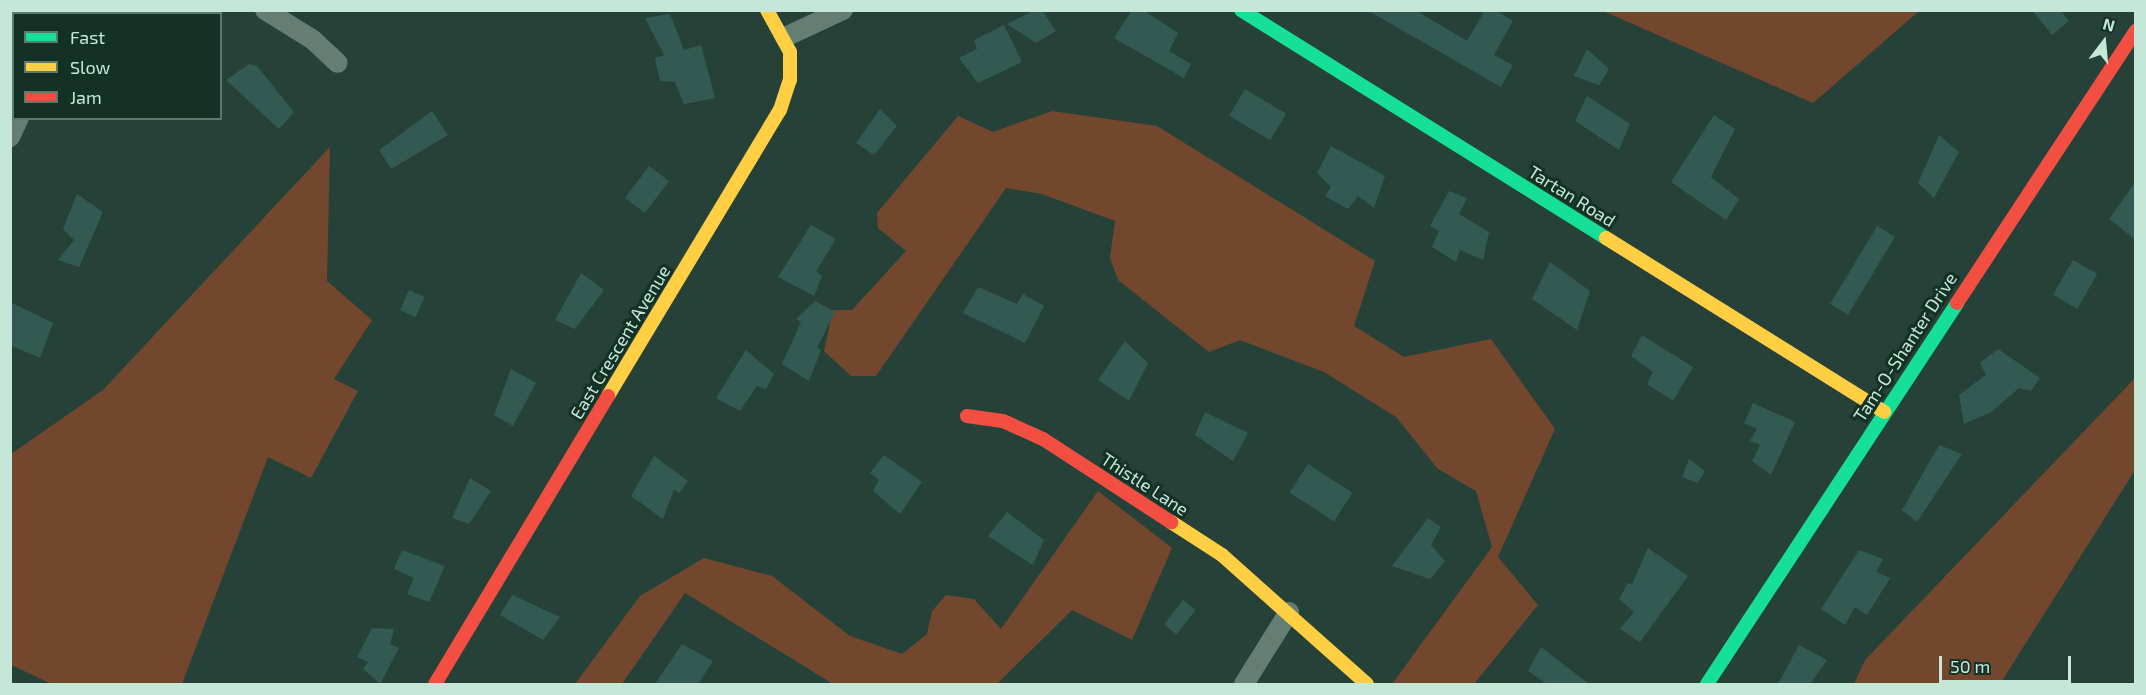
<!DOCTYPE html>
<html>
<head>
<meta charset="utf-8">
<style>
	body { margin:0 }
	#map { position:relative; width:2146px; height:695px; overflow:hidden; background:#264238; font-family:"Exo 2",sans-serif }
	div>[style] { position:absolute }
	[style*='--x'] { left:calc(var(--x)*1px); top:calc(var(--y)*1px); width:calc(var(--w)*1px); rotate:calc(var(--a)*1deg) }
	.green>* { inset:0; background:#73472e }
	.building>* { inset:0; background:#335953; transform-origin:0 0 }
	.street>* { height:20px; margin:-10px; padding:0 10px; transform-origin:10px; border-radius:10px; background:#647e74 }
	.fast>* { height:14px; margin:-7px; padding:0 7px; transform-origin:7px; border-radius:7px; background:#16e098 }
	.slow>* { height:14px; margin:-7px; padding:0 7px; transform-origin:7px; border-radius:7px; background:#ffcf43 }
	.jam>* { height:14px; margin:-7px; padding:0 7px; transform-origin:7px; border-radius:7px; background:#f24e42 }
	span { translate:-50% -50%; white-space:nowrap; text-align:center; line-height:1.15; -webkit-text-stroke:6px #143126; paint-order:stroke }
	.street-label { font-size:18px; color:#c5e7d8 }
	.frame { position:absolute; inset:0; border:12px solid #c5e7d8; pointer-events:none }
	.legend { position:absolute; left:12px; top:12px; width:210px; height:108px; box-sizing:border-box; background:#143126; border:2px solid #5b7a6d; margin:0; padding:8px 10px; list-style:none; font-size:18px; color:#c5e7d8 }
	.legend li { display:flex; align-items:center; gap:12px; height:30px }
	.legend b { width:30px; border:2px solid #5b7a6d }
	.north { position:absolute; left:2074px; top:12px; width:60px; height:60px; -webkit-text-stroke:4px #143126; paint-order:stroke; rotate:16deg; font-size:16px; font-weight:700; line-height:24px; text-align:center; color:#c5e7d8 }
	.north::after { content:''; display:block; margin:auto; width:21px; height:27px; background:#c5e7d8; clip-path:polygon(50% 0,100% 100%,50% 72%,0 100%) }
	.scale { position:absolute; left:1939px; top:656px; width:132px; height:27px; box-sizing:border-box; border:3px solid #c5e7d8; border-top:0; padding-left:8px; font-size:18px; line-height:21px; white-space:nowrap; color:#c5e7d8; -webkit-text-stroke:4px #143126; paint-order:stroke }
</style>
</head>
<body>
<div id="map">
	<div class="green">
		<i style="clip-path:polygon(1603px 11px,1919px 11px,1813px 103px)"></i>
		<i style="clip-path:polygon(1052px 111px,1157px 126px,1375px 261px,1354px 326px,1404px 357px,1491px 339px,1555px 429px,1498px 557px,1538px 605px,1474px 684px,1392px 684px,1492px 547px,1476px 491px,1438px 469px,1396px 417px,1324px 372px,1240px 340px,1209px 352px,1118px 280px,1110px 258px,1115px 221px,1042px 194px,1006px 188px,876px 376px,851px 376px,824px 351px,833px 310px,852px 310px,906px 251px,878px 228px,877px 213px,958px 116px,993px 132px)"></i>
		<i style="clip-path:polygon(330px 147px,327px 281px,372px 320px,334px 379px,358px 391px,311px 478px,268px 457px,182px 684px,52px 684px,11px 665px,11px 454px,103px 390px)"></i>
		<i style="clip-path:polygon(2135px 378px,2135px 470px,2000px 684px,1854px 684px,1865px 660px)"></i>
		<i style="clip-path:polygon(1098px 491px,1172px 548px,1132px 640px,1072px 610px,997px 684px,833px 684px,685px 593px,622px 684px,575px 684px,640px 596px,704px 558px,772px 576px,850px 636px,902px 654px,927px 634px,932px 611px,946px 595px,974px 599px,1001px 629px)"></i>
	</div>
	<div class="building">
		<i style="clip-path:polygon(1035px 10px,1042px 10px,1056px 31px,1036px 43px,1007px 24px)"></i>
		<i style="clip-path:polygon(1132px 10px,1143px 10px,1178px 33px,1169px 51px,1191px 64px,1184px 78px,1114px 38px)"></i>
		<i style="clip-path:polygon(1367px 10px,1415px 10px,1467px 41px,1485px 10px,1495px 10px,1513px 21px,1494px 55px,1513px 65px,1501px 87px)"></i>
		<i style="clip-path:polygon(2032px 10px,2060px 10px,2069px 21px,2052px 35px)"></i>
		<i style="clip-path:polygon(670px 14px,684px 50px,701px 45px,715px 98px,684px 104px,675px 82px,660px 81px,655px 58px,664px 55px,645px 18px)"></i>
		<i style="clip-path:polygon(1004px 25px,1022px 62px,978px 83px,959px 58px,977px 49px,974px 40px)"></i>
		<i style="clip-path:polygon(1587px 49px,1609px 69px,1599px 85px,1574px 76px)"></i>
		<i style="clip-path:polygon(249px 64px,257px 66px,294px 112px,279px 129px,226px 80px)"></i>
		<i style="left:1245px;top:89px;width:48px;height:31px;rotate:31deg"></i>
		<i style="clip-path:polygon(1587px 96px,1630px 124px,1619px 150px,1575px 121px)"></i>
		<i style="clip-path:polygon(880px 109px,897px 126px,874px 155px,856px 143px)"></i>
		<i style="clip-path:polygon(432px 111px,448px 135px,391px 169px,379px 150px)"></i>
		<i style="clip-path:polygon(1714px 115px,1735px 129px,1711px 177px,1739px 199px,1726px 220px,1671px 182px)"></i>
		<i style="clip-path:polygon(1939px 135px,1959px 152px,1934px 198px,1918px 183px)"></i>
		<i style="clip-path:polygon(1331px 146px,1385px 176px,1374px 208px,1358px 196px,1348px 209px,1325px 196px,1331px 187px,1317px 173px)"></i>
		<i style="left:649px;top:166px;width:25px;height:40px;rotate:37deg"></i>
		<i style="clip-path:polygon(2136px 181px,2136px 240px,2109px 219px)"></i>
		<i style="clip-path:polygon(1449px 191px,1467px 198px,1459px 214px,1489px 232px,1483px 260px,1460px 250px,1456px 262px,1432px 247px,1439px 231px,1430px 226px)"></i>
		<i style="clip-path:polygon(77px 194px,103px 212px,79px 267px,58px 260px,74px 240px,63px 229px)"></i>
		<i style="clip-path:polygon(811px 225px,836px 239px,816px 271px,822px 276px,814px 296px,778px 277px)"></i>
		<i style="left:1877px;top:226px;width:21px;height:91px;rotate:31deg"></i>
		<i style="left:2073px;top:260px;width:28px;height:40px;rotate:30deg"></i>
		<i style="clip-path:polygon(1550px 262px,1590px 291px,1577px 330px,1532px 299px)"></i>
		<i style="clip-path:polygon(581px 273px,604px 290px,575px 329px,555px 320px)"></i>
		<i style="clip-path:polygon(978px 287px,1017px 304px,1023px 294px,1044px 306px,1025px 343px,963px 313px)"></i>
		<i style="left:409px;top:290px;width:17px;height:22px;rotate:24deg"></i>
		<i style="clip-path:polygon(815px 301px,835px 312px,817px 348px,821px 350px,809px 381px,782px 364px,801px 322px,796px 319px)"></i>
		<i style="clip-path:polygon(10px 302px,53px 323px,40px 358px,10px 345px)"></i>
		<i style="clip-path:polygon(1642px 335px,1693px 367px,1673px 401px,1647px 384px,1653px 372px,1631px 356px)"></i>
		<i style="clip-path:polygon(1125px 341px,1148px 363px,1129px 401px,1098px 380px)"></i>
		<i style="clip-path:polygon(1998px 349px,2040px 378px,2031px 391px,2019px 388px,1991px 412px,1964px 424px,1959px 395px,1986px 375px,1980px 363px)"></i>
		<i style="clip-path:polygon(746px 350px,774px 374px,766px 389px,757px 386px,740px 411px,716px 398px)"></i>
		<i style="clip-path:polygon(511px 369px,536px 383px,513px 426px,494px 415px)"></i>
		<i style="clip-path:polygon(1753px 403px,1795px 422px,1771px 475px,1752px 461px,1760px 445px,1750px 441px,1757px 429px,1744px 423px)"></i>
		<i style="clip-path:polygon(1205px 412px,1248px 433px,1233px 461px,1195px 435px)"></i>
		<i style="clip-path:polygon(1939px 445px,1962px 454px,1917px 522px,1902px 510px)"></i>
		<i style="clip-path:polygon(884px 455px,922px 482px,900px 514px,873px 491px,879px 480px,870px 473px)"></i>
		<i style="clip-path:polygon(654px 456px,688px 481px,679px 493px,674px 489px,663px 519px,631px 496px)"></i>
		<i style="clip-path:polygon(1689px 459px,1705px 471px,1698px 483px,1682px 477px)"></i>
		<i style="left:1308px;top:464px;width:53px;height:34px;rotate:33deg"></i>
		<i style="clip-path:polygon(470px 478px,491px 491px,469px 524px,452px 518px)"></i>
		<i style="clip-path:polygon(1007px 512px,1044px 540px,1033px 565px,988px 536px)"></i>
		<i style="clip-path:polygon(1428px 518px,1441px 527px,1431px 545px,1445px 561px,1430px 579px,1392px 566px)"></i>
		<i style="clip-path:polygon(1648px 548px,1688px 576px,1640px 642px,1620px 629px,1634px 612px,1619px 599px,1628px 583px,1632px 584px)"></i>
		<i style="clip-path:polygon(402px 550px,445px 566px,429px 602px,407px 594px,414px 578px,394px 569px)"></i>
		<i style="clip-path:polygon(1859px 550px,1883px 559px,1876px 572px,1890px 578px,1867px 615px,1855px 607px,1845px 625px,1821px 609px)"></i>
		<i style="clip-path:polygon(512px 595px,560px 617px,543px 640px,500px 615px)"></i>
		<i style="left:1183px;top:600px;width:16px;height:31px;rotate:38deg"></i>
		<i style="clip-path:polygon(372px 628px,394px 629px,390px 644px,399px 648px,380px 684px,363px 669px,368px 662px,357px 657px)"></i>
		<i style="clip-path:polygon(682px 644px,713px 661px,698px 684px,655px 684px)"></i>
		<i style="clip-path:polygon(1799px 645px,1827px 660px,1810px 684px,1778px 684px)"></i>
		<i style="clip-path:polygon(1541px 647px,1589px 684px,1547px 684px,1528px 671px)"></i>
	</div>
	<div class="street">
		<i style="--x:265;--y:10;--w:55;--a:31.7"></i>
		<i style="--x:312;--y:39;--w:35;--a:43"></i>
		<i style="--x:66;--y:14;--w:4;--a:-63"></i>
		<i style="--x:785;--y:37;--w:64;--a:-25"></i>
		<i style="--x:10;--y:137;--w:21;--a:-65"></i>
		<i style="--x:1244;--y:684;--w:85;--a:-58"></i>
	</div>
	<div class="fast">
		<i style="--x:1241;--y:10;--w:430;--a:32"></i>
		<i style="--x:1707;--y:684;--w:456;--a:-56.7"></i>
	</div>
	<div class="slow">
		<i style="--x:1606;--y:238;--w:328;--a:32"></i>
		<i style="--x:608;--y:396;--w:334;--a:-59"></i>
		<i style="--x:780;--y:110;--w:32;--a:-72"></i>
		<i style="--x:790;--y:80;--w:28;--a:-90"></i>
		<i style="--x:790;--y:52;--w:48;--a:-118.7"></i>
		<i style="--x:1171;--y:522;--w:61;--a:32.9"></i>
		<i style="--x:1222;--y:555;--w:194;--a:41.7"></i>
	</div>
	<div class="jam">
		<i style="--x:1957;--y:303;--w:326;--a:-56.7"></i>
		<i style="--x:967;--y:416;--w:36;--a:8"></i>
		<i style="--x:1003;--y:421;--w:44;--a:24.2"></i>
		<i style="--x:1043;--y:439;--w:153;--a:33"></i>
		<i style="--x:435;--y:684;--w:336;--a:-59"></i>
	</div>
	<div class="street-label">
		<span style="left:1572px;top:196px;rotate:32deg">Tartan Road</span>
		<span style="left:620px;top:342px;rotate:-59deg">East Crescent Avenue</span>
		<span style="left:1905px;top:347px;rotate:-57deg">Tam-O-Shanter Drive</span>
		<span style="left:1145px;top:484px;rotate:33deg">Thistle Lane</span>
	</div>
	<div class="frame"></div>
	<ul class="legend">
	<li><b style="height:8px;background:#16e098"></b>Fast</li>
	<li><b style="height:8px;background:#ffcf43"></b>Slow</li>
	<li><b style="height:8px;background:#f24e42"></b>Jam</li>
	</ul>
	<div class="north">N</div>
	<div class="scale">50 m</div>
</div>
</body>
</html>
